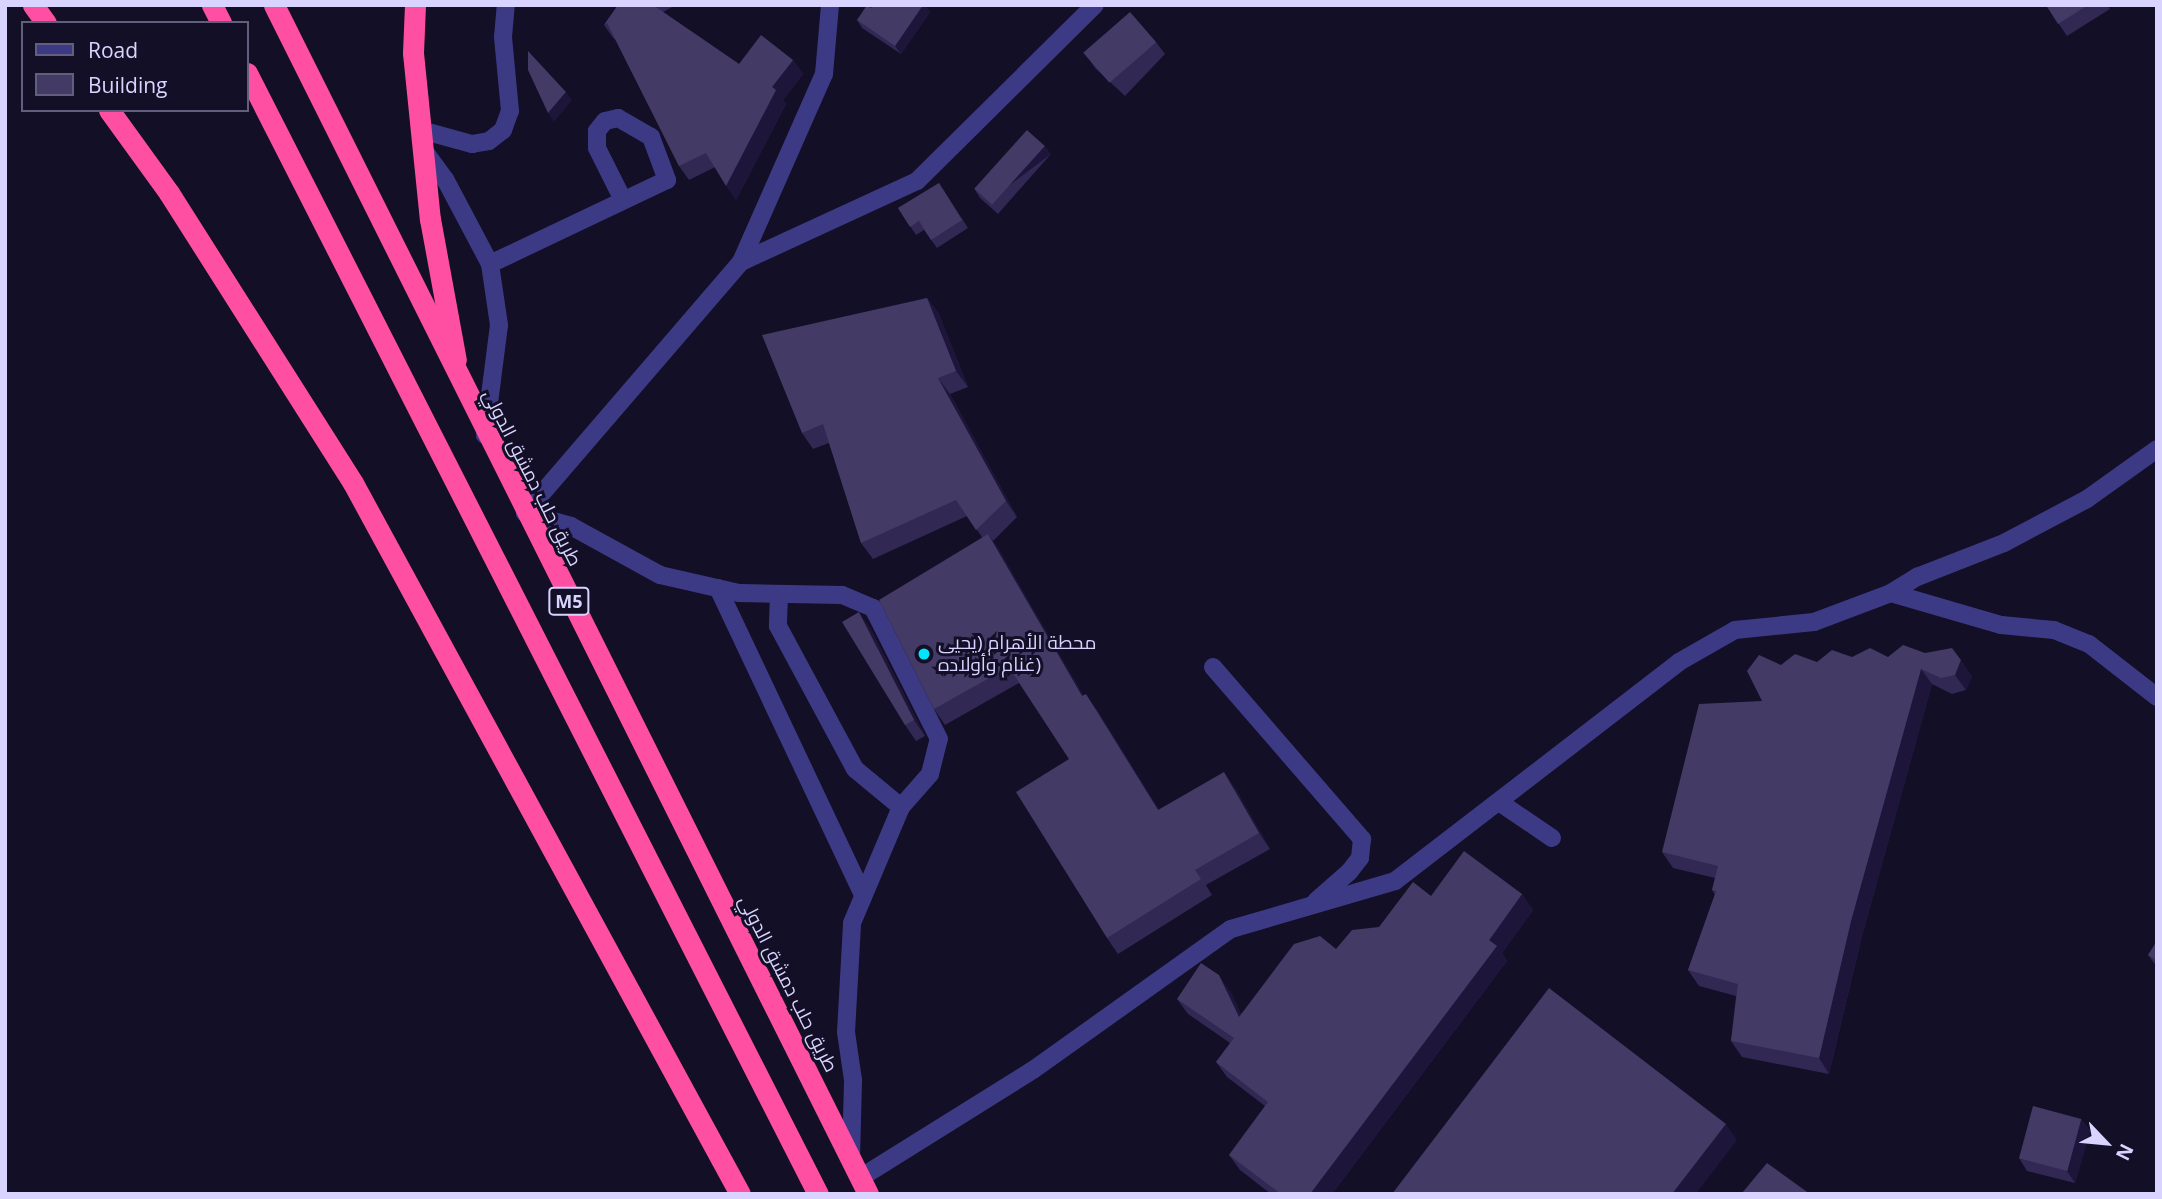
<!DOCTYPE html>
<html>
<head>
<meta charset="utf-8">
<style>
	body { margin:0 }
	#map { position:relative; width:2162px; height:1199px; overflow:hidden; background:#130f26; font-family:"Open Sans",Cairo,sans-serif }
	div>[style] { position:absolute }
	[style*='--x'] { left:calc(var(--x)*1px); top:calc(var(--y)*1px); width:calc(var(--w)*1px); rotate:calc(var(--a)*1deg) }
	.minor>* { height:18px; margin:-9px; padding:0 9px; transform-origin:9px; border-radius:9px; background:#3d3a85 }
	.highway>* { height:21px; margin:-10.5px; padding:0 10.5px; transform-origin:10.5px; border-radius:10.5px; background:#ff4fa3 }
	.wall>* { inset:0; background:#312854 }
	.shaded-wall>* { inset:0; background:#1d163a; transform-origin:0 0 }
	.building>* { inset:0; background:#433a66; transform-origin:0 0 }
	.dots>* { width:19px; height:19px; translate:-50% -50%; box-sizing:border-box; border:4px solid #130f26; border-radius:50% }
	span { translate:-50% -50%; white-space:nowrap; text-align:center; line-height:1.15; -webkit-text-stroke:6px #130f26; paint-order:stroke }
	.shield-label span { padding:2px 5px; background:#130f26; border:2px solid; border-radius:5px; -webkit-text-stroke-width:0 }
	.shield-label { font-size:18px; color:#d9d4ff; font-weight:700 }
	.street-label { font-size:19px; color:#d9d4ff }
	.poi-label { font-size:19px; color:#d9d4ff }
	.left { translate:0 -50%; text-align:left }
	.frame { position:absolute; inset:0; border:7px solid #d9d4ff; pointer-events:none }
	.legend { position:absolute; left:21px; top:21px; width:228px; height:91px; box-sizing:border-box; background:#130f26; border:2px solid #625e7d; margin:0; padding:9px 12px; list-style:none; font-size:21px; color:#d9d4ff }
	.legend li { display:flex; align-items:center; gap:14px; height:35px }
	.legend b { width:35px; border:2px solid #625e7d }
	.north { position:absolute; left:2071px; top:1108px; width:70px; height:70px; -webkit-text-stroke:5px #130f26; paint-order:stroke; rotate:116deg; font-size:19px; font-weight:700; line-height:28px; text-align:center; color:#d9d4ff }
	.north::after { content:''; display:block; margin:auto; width:24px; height:32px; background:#d9d4ff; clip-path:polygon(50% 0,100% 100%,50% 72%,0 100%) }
</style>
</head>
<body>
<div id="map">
	<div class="minor">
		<i style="--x:421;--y:130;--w:53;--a:15.4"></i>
		<i style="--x:472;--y:144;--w:17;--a:-10"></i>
		<i style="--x:489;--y:141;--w:18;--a:-38"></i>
		<i style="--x:503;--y:130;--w:20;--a:-70"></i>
		<i style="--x:510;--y:111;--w:74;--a:-95.4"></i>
		<i style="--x:503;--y:37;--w:32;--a:-85"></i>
		<i style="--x:423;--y:149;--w:37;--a:54"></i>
		<i style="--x:445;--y:179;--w:96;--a:62.1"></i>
		<i style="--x:490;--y:264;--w:62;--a:81.6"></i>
		<i style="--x:499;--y:325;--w:111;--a:97.3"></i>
		<i style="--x:741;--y:262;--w:206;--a:-66.2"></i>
		<i style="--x:824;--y:74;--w:69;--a:-85"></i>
		<i style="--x:490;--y:264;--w:196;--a:-25.4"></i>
		<i style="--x:667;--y:180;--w:46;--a:-110.4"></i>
		<i style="--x:651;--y:137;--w:38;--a:-150"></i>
		<i style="--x:618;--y:118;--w:13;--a:167"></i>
		<i style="--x:605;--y:121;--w:13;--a:129"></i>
		<i style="--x:597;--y:131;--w:17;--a:90"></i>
		<i style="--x:597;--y:148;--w:58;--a:63.4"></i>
		<i style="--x:718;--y:588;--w:340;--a:64.7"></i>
		<i style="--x:1891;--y:593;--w:115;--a:16.2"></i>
		<i style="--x:2001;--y:625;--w:53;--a:5.4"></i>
		<i style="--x:2054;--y:630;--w:38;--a:22"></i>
		<i style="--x:2089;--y:644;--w:86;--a:37.9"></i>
		<i style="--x:779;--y:594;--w:32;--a:92"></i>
		<i style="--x:778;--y:626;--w:162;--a:61.7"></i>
		<i style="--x:855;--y:769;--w:60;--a:39.6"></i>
		<i style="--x:1213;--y:667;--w:228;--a:49.1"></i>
		<i style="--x:1362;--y:839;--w:19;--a:96"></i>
		<i style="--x:1360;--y:858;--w:18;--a:128"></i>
		<i style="--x:1349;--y:872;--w:44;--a:138.7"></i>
		<i style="--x:1499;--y:802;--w:64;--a:34.2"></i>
		<i style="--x:851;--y:1158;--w:78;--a:-88.5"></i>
		<i style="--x:853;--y:1080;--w:49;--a:-98.3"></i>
		<i style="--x:846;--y:1032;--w:109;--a:-86.8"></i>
		<i style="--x:852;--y:923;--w:126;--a:-67.1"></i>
		<i style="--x:901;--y:807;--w:44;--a:-48.7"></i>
		<i style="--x:930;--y:774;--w:36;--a:-76"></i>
		<i style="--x:939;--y:739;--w:147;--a:-116.7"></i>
		<i style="--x:873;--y:608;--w:34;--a:-157"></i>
		<i style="--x:842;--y:595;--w:103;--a:-178.9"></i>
		<i style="--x:739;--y:593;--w:81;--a:-167.2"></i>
		<i style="--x:660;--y:575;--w:102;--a:-151.2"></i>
		<i style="--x:571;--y:526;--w:48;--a:-164.2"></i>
		<i style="--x:525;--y:513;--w:331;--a:-49.3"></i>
		<i style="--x:741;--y:262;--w:194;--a:-24.7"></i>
		<i style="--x:917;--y:181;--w:250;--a:-44.7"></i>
		<i style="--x:860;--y:1178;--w:204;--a:-32"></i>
		<i style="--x:1033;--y:1070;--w:243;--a:-35.5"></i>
		<i style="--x:1231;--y:929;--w:171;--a:-16.3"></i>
		<i style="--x:1395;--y:881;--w:359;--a:-37.6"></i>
		<i style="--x:1679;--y:662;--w:64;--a:-29.7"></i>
		<i style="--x:1735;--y:630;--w:79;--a:-5.8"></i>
		<i style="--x:1814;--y:622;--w:82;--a:-20.6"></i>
		<i style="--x:1891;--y:593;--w:31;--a:-32"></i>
		<i style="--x:1917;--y:577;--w:93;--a:-21.3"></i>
		<i style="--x:2004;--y:543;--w:94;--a:-27.9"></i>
		<i style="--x:2087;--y:499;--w:86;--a:-35.5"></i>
	</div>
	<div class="highway">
		<i style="--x:33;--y:5;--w:22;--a:54"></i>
		<i style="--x:212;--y:5;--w:20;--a:63"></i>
		<i style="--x:274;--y:5;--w:1329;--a:63.45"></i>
		<i style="--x:415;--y:5;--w:48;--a:92.4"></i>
		<i style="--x:413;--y:53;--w:167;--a:84.2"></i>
		<i style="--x:430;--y:219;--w:143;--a:79.6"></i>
		<i style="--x:247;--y:73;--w:1258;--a:63.01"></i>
		<i style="--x:109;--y:110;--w:102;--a:54.1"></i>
		<i style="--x:169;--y:193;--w:343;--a:57.6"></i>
		<i style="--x:353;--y:483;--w:809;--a:61.44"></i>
	</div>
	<div class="wall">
		<i style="clip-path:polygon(618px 5px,676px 5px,663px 12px,739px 64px,793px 60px,803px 74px,783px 100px,786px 104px,736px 200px,715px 167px,689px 180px,679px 166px,615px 39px,614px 39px,604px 25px)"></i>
		<i style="clip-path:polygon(873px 5px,925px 5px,930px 12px,901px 54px,862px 28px,857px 20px,871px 8px)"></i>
		<i style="clip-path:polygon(2046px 5px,2107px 5px,2110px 9px,2067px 36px)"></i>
		<i style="clip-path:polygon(1156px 42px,1165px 54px,1125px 96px,1095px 68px,1086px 55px)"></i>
		<i style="clip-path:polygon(1051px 154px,998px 214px,980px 198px,975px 190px)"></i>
		<i style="clip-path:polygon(939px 183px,968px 228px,937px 248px,924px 230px,916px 235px,898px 208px)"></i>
		<i style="clip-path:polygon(927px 298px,939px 314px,968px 387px,950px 394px,1017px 517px,993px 541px,1083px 695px,1097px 710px,1159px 810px,1235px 788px,1270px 849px,1206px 885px,1212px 895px,1118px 954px,1107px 938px,1069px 759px,1019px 683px,945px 725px,934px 709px,982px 537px,967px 516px,873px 559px,861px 543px,829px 443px,813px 449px,802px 433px)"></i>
		<i style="clip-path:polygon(870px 628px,925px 736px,916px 741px,905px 725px)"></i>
		<i style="clip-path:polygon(1852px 657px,1888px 657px,1972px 676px,1966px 690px,1952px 694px,1932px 684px,1862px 936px,1829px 1074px,1742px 1057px,1731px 1041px,1736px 996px,1699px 986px,1688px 970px,1715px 895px,1712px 890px,1715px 878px,1673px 868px,1662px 852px,1762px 701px,1781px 665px,1817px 662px)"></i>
		<i style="clip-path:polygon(1522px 894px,1533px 910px,1502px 953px,1507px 961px,1332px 1194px,1271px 1194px,1240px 1170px,1229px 1155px,1265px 1106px,1227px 1077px,1216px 1062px,1230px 1043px,1188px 1014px,1177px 999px,1230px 991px,1241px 1014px,1336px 949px,1379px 927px,1431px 896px)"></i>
		<i style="clip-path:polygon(2157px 941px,2157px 965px,2154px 963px,2148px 955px)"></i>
		<i style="clip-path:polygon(2081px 1119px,2090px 1131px,2075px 1183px,2027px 1171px,2019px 1158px)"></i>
	</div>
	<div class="shaded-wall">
		<i style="clip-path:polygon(923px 5px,925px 5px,930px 12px,901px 54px,895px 46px)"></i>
		<i style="clip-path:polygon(793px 60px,803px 74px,783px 100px,786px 104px,736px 200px,726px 186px,772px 87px)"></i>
		<i style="clip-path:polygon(566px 92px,572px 100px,554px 122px,548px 113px)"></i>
		<i style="left:1045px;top:146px;width:10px;height:79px;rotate:53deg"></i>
		<i style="clip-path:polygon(927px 298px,939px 314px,968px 387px,956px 371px)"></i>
		<i style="clip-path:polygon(938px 378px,950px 394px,1017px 517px,1006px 501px)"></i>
		<i style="clip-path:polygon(988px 534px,999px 549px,1093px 712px,1082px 696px)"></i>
		<i style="clip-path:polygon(859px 612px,870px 628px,925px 736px,914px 720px)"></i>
		<i style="clip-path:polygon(1961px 660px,1972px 676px,1966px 690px,1955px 675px)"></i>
		<i style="clip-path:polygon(1921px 669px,1932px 684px,1862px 936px,1829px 1074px,1819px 1058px,1851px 921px)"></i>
		<i style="clip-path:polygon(1086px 694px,1097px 710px,1169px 826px,1158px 810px)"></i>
		<i style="clip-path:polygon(1224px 772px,1235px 788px,1270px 849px,1259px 833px)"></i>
		<i style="clip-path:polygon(1522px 894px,1533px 910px,1502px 953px,1507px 961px,1332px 1194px,1310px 1194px)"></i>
		<i style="clip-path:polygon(1219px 975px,1230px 991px,1250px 1033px,1239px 1017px)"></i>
		<i style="clip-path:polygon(2081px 1119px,2090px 1131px,2075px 1183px,2067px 1171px)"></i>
		<i style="clip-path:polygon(1726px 1124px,1737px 1140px,1696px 1194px,1672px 1194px)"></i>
	</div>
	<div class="building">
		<i style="clip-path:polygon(618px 5px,653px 5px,739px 64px,761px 35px,793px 60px,772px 87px,776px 90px,726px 186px,706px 153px,679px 166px,607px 23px,604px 25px)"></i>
		<i style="clip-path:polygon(867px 5px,871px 8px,873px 5px,923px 5px,895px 46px,857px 20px)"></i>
		<i style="clip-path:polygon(2046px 5px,2088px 5px,2058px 24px)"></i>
		<i style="left:1130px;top:12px;width:40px;height:62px;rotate:49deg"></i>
		<i style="clip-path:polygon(528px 51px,566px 92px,548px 113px,528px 70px)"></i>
		<i style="left:1027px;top:130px;width:24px;height:79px;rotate:42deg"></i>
		<i style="clip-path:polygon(939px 183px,962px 220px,931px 240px,919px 221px,910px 227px,898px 208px)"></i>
		<i style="clip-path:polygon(927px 298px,956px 371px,938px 378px,1006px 501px,976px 530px,956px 500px,861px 543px,823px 424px,802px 433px,762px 335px)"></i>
		<i style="clip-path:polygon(988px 534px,1082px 696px,1086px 694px,1158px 810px,1224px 772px,1259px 833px,1195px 870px,1201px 879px,1107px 938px,1016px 792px,1069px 759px,1009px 667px,934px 709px,879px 600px)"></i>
		<i style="clip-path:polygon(859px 612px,914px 720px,905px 725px,842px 622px)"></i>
		<i style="clip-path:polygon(1903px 645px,1925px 653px,1952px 648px,1961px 660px,1955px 675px,1941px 678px,1921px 669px,1851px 921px,1819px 1058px,1731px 1041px,1738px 984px,1688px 970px,1716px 891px,1712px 890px,1718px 866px,1662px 852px,1699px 704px,1762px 701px,1747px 671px,1759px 655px,1781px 665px,1795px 654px,1817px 662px,1832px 650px,1852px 657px,1870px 648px,1888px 657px)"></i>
		<i style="clip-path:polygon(1464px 851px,1522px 894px,1489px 940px,1497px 946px,1310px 1194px,1281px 1194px,1229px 1155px,1268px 1102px,1216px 1062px,1234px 1038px,1177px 999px,1201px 963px,1219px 975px,1239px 1017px,1294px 944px,1320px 936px,1336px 949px,1352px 930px,1379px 927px,1413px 882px,1431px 896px)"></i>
		<i style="clip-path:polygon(2157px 941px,2157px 961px,2148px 955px)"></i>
		<i style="clip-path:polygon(1549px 988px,1726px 1124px,1672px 1194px,1392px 1194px)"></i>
		<i style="left:2033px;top:1106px;width:50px;height:54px;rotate:15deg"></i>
		<i style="clip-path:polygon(1767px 1163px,1810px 1194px,1743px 1194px,1742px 1193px)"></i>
	</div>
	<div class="dots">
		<i style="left:924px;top:654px;background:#00e5ff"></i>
	</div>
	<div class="shield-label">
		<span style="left:569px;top:601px">M5</span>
	</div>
	<div class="street-label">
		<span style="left:532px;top:478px;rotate:63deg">طريق حلب دمشق الدولي</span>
		<span style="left:788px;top:984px;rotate:63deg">طريق حلب دمشق الدولي</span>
	</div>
	<div class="poi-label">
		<span class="left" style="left:938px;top:654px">محطة الأهرام (يحيى<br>غنام وأولاده)</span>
	</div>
	<div class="frame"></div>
	<ul class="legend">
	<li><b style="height:9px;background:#3d3a85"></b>Road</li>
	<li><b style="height:19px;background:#433a66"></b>Building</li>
	</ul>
	<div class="north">N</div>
</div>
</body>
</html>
